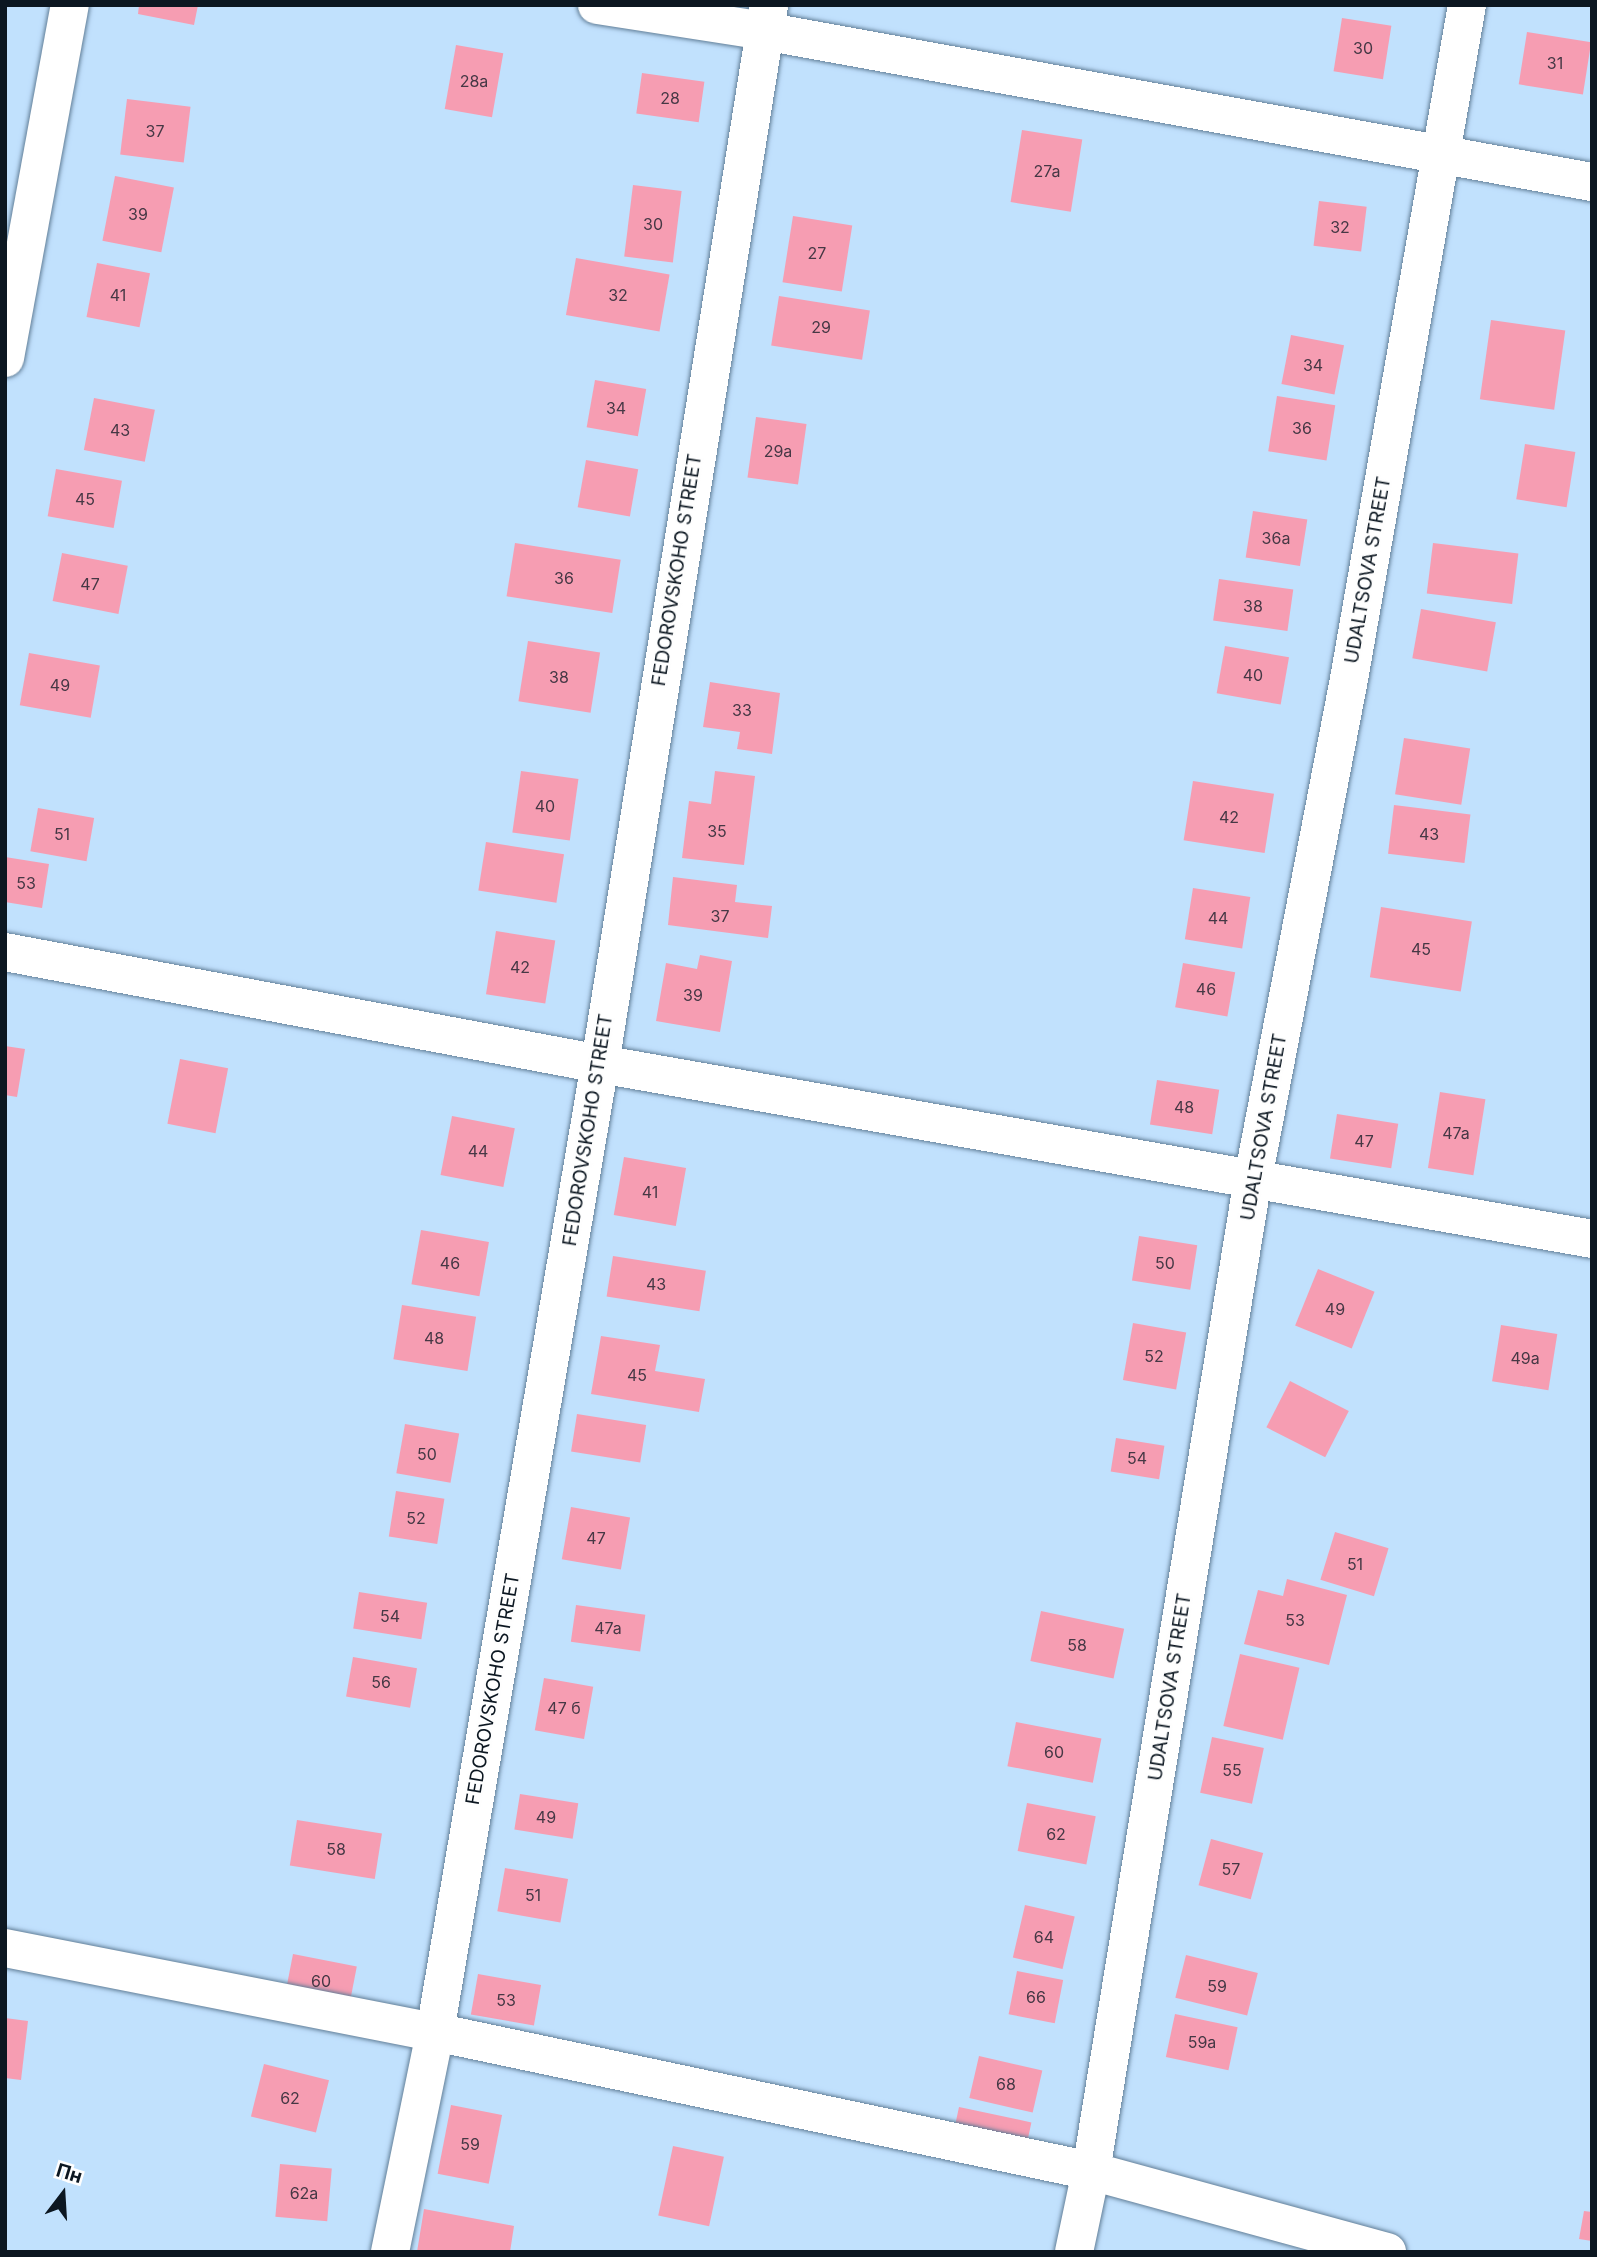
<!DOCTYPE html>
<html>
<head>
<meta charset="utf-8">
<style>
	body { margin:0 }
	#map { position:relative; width:1597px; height:2257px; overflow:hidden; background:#c1e1fd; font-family:Inter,sans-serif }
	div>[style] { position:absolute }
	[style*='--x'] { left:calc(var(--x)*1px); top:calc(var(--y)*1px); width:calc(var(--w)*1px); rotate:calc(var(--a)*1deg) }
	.building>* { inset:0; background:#f69db2; transform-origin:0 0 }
	.roads { filter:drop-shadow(0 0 2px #627f98) drop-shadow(0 0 2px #627f98) }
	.minor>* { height:38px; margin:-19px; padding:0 19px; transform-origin:19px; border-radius:19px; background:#fff }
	span { translate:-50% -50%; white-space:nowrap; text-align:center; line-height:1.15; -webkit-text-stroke:5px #fefefe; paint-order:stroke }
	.number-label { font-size:16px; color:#463845 }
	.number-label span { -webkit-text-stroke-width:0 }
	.street-label { font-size:19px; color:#0c1721 }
	.frame { position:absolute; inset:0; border:7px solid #0c1721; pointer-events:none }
	.north { position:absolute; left:28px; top:2159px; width:70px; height:70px; -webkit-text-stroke:5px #fefefe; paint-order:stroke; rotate:17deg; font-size:19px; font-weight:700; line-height:28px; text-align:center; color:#0c1721 }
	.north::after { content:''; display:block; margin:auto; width:24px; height:32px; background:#0c1721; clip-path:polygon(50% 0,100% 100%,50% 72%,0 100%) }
</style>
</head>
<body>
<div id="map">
	<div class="building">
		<i style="clip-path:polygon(139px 5px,198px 5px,194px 25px,138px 14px)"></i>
		<i style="left:1342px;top:18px;width:50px;height:54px;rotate:9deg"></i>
		<i style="left:1527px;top:32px;width:65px;height:53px;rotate:9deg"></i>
		<i style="left:456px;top:45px;width:48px;height:65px;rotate:10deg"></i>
		<i style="left:642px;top:73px;width:63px;height:41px;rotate:8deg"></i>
		<i style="left:127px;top:99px;width:64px;height:56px;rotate:7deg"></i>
		<i style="left:1022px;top:130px;width:61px;height:73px;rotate:9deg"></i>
		<i style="left:115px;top:176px;width:60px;height:66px;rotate:11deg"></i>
		<i style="left:633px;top:185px;width:49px;height:72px;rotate:7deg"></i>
		<i style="left:1319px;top:201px;width:48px;height:45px;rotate:7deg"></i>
		<i style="left:793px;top:216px;width:60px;height:67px;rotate:9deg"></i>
		<i style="left:576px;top:258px;width:95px;height:58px;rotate:10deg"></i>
		<i style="left:97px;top:263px;width:54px;height:55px;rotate:11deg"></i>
		<i style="left:779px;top:296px;width:92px;height:50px;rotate:9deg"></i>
		<i style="left:1491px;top:320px;width:75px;height:80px;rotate:8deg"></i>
		<i style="left:1291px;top:335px;width:54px;height:50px;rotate:11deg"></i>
		<i style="left:595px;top:380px;width:52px;height:48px;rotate:10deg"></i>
		<i style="left:1277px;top:396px;width:59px;height:56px;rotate:9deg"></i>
		<i style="left:94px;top:398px;width:62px;height:53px;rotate:11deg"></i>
		<i style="left:756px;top:417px;width:51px;height:61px;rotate:8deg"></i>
		<i style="left:1525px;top:444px;width:51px;height:56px;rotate:9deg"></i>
		<i style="left:586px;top:460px;width:53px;height:48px;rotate:10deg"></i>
		<i style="left:56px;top:469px;width:67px;height:48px;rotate:10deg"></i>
		<i style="left:1253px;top:511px;width:55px;height:47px;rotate:9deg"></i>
		<i style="left:515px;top:543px;width:107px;height:54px;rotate:9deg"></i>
		<i style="left:1433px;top:543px;width:86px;height:51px;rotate:7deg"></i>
		<i style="left:62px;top:553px;width:67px;height:49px;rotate:11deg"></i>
		<i style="left:1219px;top:579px;width:75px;height:42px;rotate:8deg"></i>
		<i style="left:1421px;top:609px;width:76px;height:50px;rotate:10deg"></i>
		<i style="left:528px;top:641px;width:73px;height:61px;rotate:9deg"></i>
		<i style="left:1225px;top:646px;width:65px;height:48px;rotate:10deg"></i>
		<i style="left:29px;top:653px;width:72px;height:53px;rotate:10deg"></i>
		<i style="clip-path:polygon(710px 682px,780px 693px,772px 754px,737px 749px,740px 732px,703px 727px)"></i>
		<i style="left:1404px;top:738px;width:67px;height:57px;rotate:9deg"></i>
		<i style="left:521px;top:771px;width:58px;height:62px;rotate:8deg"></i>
		<i style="clip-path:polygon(715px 771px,755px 776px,744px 865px,682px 858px,689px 801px,711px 804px)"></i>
		<i style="left:1193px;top:781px;width:82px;height:60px;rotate:9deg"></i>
		<i style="left:1394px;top:805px;width:77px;height:49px;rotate:7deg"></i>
		<i style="left:38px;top:808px;width:57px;height:44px;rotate:10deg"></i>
		<i style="left:486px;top:842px;width:79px;height:49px;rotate:9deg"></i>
		<i style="clip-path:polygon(5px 857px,49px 864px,42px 908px,5px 902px)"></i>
		<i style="clip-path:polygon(673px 877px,737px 885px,735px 902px,772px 906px,768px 938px,668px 925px)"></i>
		<i style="left:1193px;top:888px;width:58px;height:52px;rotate:9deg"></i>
		<i style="left:1381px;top:907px;width:92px;height:71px;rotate:9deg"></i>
		<i style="left:496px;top:931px;width:60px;height:64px;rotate:9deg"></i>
		<i style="clip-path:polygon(700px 955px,732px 961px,720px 1032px,656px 1021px,666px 963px,697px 969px)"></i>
		<i style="left:1183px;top:963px;width:53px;height:45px;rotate:10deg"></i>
		<i style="clip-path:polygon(5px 1046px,25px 1049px,17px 1097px,5px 1095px)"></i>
		<i style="left:180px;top:1059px;width:49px;height:66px;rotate:11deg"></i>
		<i style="left:1157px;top:1080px;width:63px;height:45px;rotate:9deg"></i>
		<i style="left:1440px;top:1092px;width:46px;height:77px;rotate:9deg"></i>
		<i style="left:1337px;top:1114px;width:62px;height:45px;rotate:9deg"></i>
		<i style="left:452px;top:1116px;width:64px;height:60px;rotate:11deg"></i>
		<i style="left:624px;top:1157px;width:63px;height:59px;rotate:10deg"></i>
		<i style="left:421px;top:1230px;width:69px;height:55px;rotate:10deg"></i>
		<i style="left:1139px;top:1236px;width:59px;height:45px;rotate:9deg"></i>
		<i style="left:613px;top:1256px;width:94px;height:41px;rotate:9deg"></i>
		<i style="left:1318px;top:1269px;width:61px;height:61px;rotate:22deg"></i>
		<i style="left:402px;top:1305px;width:75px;height:55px;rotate:9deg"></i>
		<i style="left:1133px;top:1323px;width:54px;height:58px;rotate:10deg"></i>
		<i style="left:1501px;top:1325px;width:57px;height:57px;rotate:9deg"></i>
		<i style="clip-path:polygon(601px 1336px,660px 1345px,655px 1371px,705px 1379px,699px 1412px,591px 1394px)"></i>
		<i style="left:1290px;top:1381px;width:66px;height:52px;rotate:27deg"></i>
		<i style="left:577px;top:1414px;width:70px;height:38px;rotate:9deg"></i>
		<i style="left:405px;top:1424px;width:55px;height:50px;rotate:10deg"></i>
		<i style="left:1116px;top:1438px;width:49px;height:34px;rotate:9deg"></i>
		<i style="left:396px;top:1491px;width:49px;height:46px;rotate:9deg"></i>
		<i style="left:571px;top:1507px;width:60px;height:53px;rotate:10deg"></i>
		<i style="left:1335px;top:1532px;width:56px;height:50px;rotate:17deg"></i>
		<i style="clip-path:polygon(1287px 1579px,1347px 1595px,1329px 1665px,1244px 1644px,1258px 1590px,1283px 1596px)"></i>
		<i style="left:359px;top:1592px;width:69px;height:37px;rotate:9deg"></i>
		<i style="left:576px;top:1605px;width:70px;height:37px;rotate:8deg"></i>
		<i style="left:1041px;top:1611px;width:85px;height:51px;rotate:12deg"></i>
		<i style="left:1240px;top:1654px;width:61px;height:74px;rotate:13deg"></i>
		<i style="left:353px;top:1657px;width:65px;height:40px;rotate:10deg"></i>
		<i style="left:544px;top:1678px;width:50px;height:53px;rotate:10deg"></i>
		<i style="left:1016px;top:1722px;width:87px;height:45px;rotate:11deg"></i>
		<i style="left:1212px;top:1737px;width:53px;height:57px;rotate:12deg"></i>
		<i style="left:520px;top:1794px;width:59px;height:36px;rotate:9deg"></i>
		<i style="left:1027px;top:1803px;width:70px;height:49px;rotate:11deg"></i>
		<i style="left:297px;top:1820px;width:86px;height:46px;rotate:9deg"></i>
		<i style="left:1211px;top:1839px;width:54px;height:48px;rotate:15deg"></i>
		<i style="left:505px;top:1868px;width:64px;height:44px;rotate:10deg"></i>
		<i style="left:1025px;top:1905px;width:51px;height:54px;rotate:13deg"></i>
		<i style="left:293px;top:1954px;width:65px;height:42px;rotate:11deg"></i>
		<i style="left:1186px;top:1955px;width:74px;height:44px;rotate:14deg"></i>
		<i style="left:1017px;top:1971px;width:47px;height:44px;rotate:11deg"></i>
		<i style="left:478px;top:1974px;width:64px;height:41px;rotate:10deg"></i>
		<i style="left:1175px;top:2014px;width:64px;height:44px;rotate:12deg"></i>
		<i style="clip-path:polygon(5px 2018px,28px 2021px,21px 2080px,5px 2078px)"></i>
		<i style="left:979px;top:2056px;width:65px;height:43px;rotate:13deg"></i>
		<i style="left:264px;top:2064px;width:67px;height:54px;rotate:14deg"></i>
		<i style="left:451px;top:2105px;width:52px;height:70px;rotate:11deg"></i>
		<i style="left:959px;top:2107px;width:74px;height:29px;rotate:12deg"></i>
		<i style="left:673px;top:2146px;width:52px;height:71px;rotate:12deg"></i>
		<i style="left:280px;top:2164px;width:52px;height:53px;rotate:5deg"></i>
		<i style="clip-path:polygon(424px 2209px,514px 2226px,510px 2252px,417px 2252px)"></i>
		<i style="clip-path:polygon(1584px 2211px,1592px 2212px,1592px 2241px,1579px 2239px)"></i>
	</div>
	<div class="roads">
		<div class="minor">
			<i style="--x:597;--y:5;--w:169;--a:8.8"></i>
			<i style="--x:764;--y:31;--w:842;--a:10.34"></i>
			<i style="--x:5;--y:358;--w:359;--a:-79.6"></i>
			<i style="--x:5;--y:952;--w:605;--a:10.66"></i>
			<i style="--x:600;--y:1064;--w:1007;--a:10"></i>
			<i style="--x:5;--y:1948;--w:438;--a:11.1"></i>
			<i style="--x:435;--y:2032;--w:671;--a:11.96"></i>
			<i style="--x:1091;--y:2171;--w:307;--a:15.3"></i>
			<i style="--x:390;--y:2252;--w:225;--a:-78.4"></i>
			<i style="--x:435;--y:2032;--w:982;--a:-80.33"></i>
			<i style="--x:600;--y:1064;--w:1072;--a:-80.93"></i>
			<i style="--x:1074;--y:2252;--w:83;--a:-78.1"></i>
			<i style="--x:1091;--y:2171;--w:1005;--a:-80.73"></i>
			<i style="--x:1253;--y:1179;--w:509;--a:-79.13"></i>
			<i style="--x:1349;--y:679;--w:684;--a:-80.07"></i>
		</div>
	</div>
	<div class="number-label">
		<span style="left:1363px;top:48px">30</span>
		<span style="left:1555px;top:63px">31</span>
		<span style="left:474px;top:81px">28а</span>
		<span style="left:670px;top:98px">28</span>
		<span style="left:155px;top:131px">37</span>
		<span style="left:1047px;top:171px">27а</span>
		<span style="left:138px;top:214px">39</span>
		<span style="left:653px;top:224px">30</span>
		<span style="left:1340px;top:227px">32</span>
		<span style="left:817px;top:253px">27</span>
		<span style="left:118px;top:295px">41</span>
		<span style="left:618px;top:295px">32</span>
		<span style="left:821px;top:327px">29</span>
		<span style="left:1313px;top:365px">34</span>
		<span style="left:616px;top:408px">34</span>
		<span style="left:1302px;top:428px">36</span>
		<span style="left:120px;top:430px">43</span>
		<span style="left:778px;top:451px">29а</span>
		<span style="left:85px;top:499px">45</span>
		<span style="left:1276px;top:538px">36а</span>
		<span style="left:564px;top:578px">36</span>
		<span style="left:90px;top:584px">47</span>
		<span style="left:1253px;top:606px">38</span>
		<span style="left:1253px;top:675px">40</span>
		<span style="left:559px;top:677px">38</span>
		<span style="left:60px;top:685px">49</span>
		<span style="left:742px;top:710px">33</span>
		<span style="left:545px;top:806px">40</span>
		<span style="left:1229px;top:817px">42</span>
		<span style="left:717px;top:831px">35</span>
		<span style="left:62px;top:834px">51</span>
		<span style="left:1429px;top:834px">43</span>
		<span style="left:26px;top:883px">53</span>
		<span style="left:720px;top:916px">37</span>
		<span style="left:1218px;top:918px">44</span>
		<span style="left:1421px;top:949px">45</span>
		<span style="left:520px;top:967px">42</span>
		<span style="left:1206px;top:989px">46</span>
		<span style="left:693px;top:995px">39</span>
		<span style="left:1184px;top:1107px">48</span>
		<span style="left:1456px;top:1133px">47а</span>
		<span style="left:1364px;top:1141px">47</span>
		<span style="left:478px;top:1151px">44</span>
		<span style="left:650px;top:1192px">41</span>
		<span style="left:450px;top:1263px">46</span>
		<span style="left:1165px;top:1263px">50</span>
		<span style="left:656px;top:1284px">43</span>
		<span style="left:1335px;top:1309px">49</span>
		<span style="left:434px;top:1338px">48</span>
		<span style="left:1154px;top:1356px">52</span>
		<span style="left:1525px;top:1358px">49а</span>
		<span style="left:637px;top:1375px">45</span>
		<span style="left:427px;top:1454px">50</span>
		<span style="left:1137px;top:1458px">54</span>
		<span style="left:416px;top:1518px">52</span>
		<span style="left:596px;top:1538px">47</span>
		<span style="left:1355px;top:1564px">51</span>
		<span style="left:390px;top:1616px">54</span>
		<span style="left:1295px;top:1620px">53</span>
		<span style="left:608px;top:1628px">47а</span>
		<span style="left:1077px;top:1645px">58</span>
		<span style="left:381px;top:1682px">56</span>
		<span style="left:564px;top:1708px">47 б</span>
		<span style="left:1054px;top:1752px">60</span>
		<span style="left:1232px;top:1770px">55</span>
		<span style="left:546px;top:1817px">49</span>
		<span style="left:1056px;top:1834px">62</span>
		<span style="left:336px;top:1849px">58</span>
		<span style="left:1231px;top:1869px">57</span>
		<span style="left:533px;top:1895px">51</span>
		<span style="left:1044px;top:1937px">64</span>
		<span style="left:321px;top:1981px">60</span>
		<span style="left:1217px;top:1986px">59</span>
		<span style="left:1036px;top:1997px">66</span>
		<span style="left:506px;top:2000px">53</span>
		<span style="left:1202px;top:2042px">59а</span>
		<span style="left:1006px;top:2084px">68</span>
		<span style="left:290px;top:2098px">62</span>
		<span style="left:470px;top:2144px">59</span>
		<span style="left:304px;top:2193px">62а</span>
	</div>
	<div class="street-label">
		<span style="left:677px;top:570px;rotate:-81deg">FEDOROVSKOHO STREET</span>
		<span style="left:1368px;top:570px;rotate:-80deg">UDALTSOVA STREET</span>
		<span style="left:1264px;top:1127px;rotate:-80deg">UDALTSOVA STREET</span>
		<span style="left:588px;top:1130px;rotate:-81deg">FEDOROVSKOHO STREET</span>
		<span style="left:1170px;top:1687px;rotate:-81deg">UDALTSOVA STREET</span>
		<span style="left:493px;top:1689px;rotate:-80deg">FEDOROVSKOHO STREET</span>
	</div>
	<div class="frame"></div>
	<div class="north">Пн</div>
</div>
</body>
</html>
